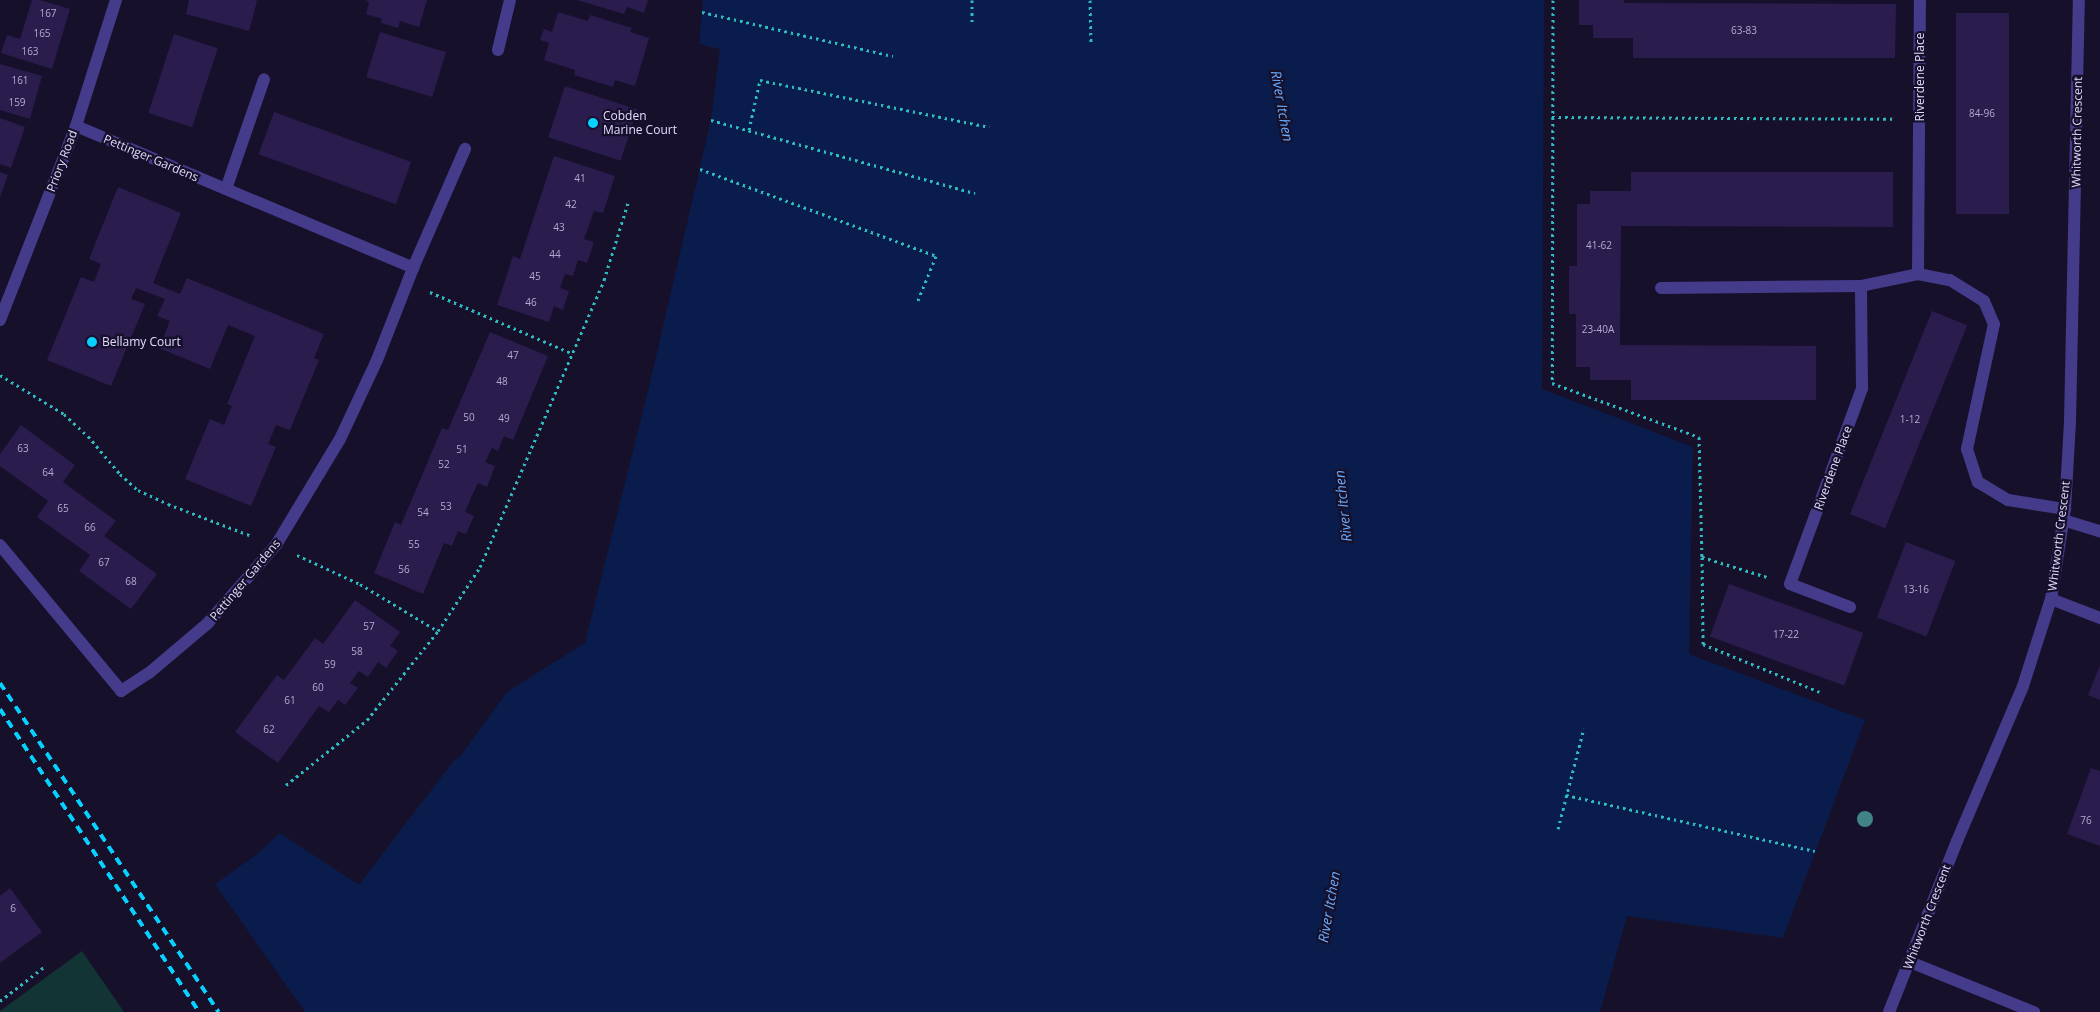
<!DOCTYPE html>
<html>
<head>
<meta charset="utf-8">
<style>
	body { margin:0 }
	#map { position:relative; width:2100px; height:1012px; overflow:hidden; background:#17102b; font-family:"Open Sans",sans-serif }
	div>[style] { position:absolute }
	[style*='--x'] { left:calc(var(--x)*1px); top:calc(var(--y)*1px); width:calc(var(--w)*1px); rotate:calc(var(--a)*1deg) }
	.green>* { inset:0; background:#133435 }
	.water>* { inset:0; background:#0a1c4b }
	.pier>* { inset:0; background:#17102b }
	.building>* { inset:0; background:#2a1c4d; transform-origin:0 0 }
	.path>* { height:3px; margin-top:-1.5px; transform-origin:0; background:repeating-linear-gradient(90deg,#2ebcc0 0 2.5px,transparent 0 6.5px) }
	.minor>* { height:12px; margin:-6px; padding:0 6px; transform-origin:6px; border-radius:6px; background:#453b8b }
	.rail>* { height:4px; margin-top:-2px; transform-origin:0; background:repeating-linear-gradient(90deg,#06d1ff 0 8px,transparent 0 14px) }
	.trees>* { width:16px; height:16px; margin:-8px; border-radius:50%; background:#408485 }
	.dots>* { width:14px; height:14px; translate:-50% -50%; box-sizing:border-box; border:2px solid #17102b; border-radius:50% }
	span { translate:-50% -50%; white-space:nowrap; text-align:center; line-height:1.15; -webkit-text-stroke:4.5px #17102b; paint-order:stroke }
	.number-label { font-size:10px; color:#b4aad2 }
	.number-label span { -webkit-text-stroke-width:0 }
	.street-label { font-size:12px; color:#e2daff }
	.poi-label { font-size:12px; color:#e2daff }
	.left { translate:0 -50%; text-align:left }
	.water-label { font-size:14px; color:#68acff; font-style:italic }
</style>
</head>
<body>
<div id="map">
	<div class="green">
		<i style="clip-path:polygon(82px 951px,124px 1012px,0 1012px,0 1011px)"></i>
	</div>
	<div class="water">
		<i style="clip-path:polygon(703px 0,1544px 0,1542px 389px,1693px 447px,1689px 654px,1865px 720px,1755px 1012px,305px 1012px,215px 884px,256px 855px,280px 833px,359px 885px,455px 759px,460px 757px,507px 692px,585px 643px,648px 391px,711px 120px,720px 49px,699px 44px)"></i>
	</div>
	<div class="pier">
		<i style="clip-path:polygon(1627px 916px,1783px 938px,1755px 1012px,1600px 1012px)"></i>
	</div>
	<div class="building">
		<i style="clip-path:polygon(32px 0,40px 0,70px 9px,52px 69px,1px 53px,7px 35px,20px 39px)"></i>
		<i style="clip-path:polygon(189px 0,255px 0,257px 1px,249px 31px,186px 14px)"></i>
		<i style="clip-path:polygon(365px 0,427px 0,419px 27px,400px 21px,398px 28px,381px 23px,382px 19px,366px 14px,369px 2px)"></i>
		<i style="clip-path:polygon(577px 0,648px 0,644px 13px,627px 7px,624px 14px)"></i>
		<i style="clip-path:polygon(1579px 0,1624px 0,1624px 3px,1896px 4px,1895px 58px,1633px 58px,1633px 38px,1593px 38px,1593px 25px,1579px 25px)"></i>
		<i style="clip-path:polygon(558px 12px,588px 21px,590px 15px,632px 28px,630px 32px,649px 38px,635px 86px,615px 80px,613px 87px,574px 75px,575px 70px,544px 60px,549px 43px,540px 40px,544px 29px,552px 32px)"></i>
		<i style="left:1956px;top:13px;width:53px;height:201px"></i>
		<i style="left:380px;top:32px;width:69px;height:47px;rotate:17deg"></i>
		<i style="left:174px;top:34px;width:46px;height:83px;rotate:18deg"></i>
		<i style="clip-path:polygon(0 64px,42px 76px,30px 119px,0 110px)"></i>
		<i style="left:565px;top:86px;width:76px;height:54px;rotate:18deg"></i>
		<i style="left:274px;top:112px;width:146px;height:45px;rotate:20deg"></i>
		<i style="clip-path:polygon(0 118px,25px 127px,11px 168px,0 164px)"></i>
		<i style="clip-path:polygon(554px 156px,615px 176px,603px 213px,594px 211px,584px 239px,594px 242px,587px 263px,578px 260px,573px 276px,565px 274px,560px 288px,569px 291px,563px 310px,554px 306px,549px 322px,497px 305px,513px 256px,520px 259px)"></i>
		<i style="clip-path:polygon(0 172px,8px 175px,0 197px)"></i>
		<i style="clip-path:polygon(1631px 172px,1893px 172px,1893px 227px,1621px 226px,1620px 345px,1816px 346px,1816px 400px,1631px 400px,1631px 380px,1590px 380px,1590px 367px,1576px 367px,1576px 314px,1569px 314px,1569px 266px,1577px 266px,1577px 204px,1590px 204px,1590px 191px,1631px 191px)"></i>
		<i style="clip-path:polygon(118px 187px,181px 213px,153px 283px,180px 294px,187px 278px,324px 334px,314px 358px,319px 360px,290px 430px,276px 425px,268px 444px,276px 447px,251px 506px,185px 479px,210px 419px,224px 425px,232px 406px,227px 404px,255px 336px,228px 325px,210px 369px,159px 348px,170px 321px,157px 316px,165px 299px,136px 288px,131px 299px,145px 304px,111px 386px,47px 360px,81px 277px,94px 282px,101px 264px,89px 259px)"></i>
		<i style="left:1932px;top:311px;width:38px;height:219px;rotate:22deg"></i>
		<i style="clip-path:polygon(490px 332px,548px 356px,513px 440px,504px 436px,498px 451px,492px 448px,485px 462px,495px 466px,487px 487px,478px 483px,470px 500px,465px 512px,474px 516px,466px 534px,458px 531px,452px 546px,444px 543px,423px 594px,374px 573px,395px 522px,401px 525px,442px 428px,448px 430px)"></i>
		<i style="clip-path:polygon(21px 425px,75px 465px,63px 482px,116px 521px,104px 536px,157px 574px,131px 609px,79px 571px,90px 555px,37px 517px,48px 501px,0 466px,0 454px)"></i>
		<i style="left:1906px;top:542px;width:53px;height:81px;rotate:21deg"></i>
		<i style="left:1729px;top:584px;width:143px;height:56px;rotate:20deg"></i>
		<i style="clip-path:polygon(355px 600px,400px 632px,390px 646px,398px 651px,386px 668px,378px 662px,368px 677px,359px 671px,350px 683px,358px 688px,345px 705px,338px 700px,329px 712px,319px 706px,278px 763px,235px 732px,277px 675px,284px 680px,315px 638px,323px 644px)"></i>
		<i style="clip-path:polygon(2100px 665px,2100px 700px,2088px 695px)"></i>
		<i style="clip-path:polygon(2091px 768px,2100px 771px,2100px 846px,2067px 834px)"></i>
		<i style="clip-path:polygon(10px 888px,42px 932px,0 963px,0 896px)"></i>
	</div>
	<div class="path">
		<i style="--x:972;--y:0;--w:23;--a:90"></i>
		<i style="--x:1090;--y:0;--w:43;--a:88.7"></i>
		<i style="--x:1553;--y:0;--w:383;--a:90.1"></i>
		<i style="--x:1552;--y:383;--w:157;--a:20.2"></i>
		<i style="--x:1699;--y:437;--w:120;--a:88.6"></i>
		<i style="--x:1702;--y:557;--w:68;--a:17.1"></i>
		<i style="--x:702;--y:12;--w:196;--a:13"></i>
		<i style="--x:1552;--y:117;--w:344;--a:0.3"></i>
		<i style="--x:711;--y:120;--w:274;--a:15.5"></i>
		<i style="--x:749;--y:130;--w:51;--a:-77.6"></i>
		<i style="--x:760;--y:80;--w:234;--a:11.6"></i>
		<i style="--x:700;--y:169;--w:252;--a:20.2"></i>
		<i style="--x:936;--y:256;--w:48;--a:112.2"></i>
		<i style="--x:430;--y:292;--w:154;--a:23.4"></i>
		<i style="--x:0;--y:375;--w:75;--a:31.4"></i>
		<i style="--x:64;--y:414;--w:33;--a:43"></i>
		<i style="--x:88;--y:436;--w:50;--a:49.9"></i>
		<i style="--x:120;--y:474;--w:24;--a:42"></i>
		<i style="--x:138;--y:490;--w:33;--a:25"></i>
		<i style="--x:168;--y:504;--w:90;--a:20.9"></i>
		<i style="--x:297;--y:555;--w:69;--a:24.7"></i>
		<i style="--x:360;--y:584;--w:91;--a:31.1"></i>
		<i style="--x:1702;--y:557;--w:87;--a:89.3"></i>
		<i style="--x:1703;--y:644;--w:126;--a:22.3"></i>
		<i style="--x:286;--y:785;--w:104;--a:-38.7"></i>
		<i style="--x:367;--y:720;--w:114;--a:-51.4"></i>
		<i style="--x:438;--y:631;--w:77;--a:-56.7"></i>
		<i style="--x:480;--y:567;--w:313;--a:-66.6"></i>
		<i style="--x:604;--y:280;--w:81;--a:-72.7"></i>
		<i style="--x:1566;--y:795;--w:255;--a:12.7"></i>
		<i style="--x:1558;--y:829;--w:104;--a:-75.6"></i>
		<i style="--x:0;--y:1001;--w:56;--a:-37.7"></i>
	</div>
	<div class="minor">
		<i style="--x:498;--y:50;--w:51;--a:-76.5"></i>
		<i style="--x:76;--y:126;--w:366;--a:22.8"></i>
		<i style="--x:226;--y:189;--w:116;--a:-70.9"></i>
		<i style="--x:1918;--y:274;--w:274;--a:-89.6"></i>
		<i style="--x:1661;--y:288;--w:200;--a:-0.6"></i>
		<i style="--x:1861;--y:286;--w:58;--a:-11.9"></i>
		<i style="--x:1918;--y:274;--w:33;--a:11"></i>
		<i style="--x:1950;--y:280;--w:40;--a:32"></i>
		<i style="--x:1984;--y:301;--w:25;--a:67"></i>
		<i style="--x:1994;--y:324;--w:128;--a:102.2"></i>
		<i style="--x:1967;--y:449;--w:35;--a:72"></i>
		<i style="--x:1978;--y:482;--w:35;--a:31"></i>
		<i style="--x:2008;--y:500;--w:58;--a:9"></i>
		<i style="--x:0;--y:320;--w:208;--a:-68.6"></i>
		<i style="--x:76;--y:126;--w:132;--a:-72.4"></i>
		<i style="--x:2063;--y:520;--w:39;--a:17"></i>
		<i style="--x:0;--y:545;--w:190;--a:50.3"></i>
		<i style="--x:121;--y:691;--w:33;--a:-33"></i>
		<i style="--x:149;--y:673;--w:76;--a:-40.2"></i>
		<i style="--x:207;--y:624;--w:105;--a:-48.9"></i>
		<i style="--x:276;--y:545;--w:124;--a:-58.9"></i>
		<i style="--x:340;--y:439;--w:87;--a:-64.9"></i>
		<i style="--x:377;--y:360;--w:99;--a:-68.6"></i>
		<i style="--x:413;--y:268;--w:130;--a:-66.4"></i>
		<i style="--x:2051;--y:599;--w:53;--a:21.2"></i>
		<i style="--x:1850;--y:607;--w:64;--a:-159"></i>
		<i style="--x:1790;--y:584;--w:209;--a:-69.8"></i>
		<i style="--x:1862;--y:388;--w:102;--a:-90.6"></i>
		<i style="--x:1910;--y:962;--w:134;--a:22"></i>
		<i style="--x:1889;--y:1012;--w:184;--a:-68.3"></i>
		<i style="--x:1957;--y:841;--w:168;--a:-66.9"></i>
		<i style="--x:2023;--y:686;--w:91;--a:-72.2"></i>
		<i style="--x:2051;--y:599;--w:91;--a:-81.2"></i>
		<i style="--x:2065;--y:509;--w:87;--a:-86.7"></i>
		<i style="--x:2070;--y:422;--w:422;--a:-88.8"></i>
	</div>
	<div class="rail">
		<i style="--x:0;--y:683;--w:395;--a:56.4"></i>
		<i style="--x:0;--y:709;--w:363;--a:56.7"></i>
	</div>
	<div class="trees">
		<i style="left:1865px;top:819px"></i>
	</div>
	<div class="dots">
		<i style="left:593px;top:123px;background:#06d1ff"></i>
		<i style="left:92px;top:342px;background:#06d1ff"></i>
	</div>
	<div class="number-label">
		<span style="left:48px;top:14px">167</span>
		<span style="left:1744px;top:31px">63-83</span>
		<span style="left:42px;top:34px">165</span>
		<span style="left:30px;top:52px">163</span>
		<span style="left:20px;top:81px">161</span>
		<span style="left:17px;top:103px">159</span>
		<span style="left:1982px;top:114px">84-96</span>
		<span style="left:580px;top:179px">41</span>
		<span style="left:571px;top:205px">42</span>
		<span style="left:559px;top:228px">43</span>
		<span style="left:1599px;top:246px">41-62</span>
		<span style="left:555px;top:255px">44</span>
		<span style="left:535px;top:277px">45</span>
		<span style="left:531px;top:303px">46</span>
		<span style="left:1598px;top:330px">23-40A</span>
		<span style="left:513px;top:356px">47</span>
		<span style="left:502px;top:382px">48</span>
		<span style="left:469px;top:418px">50</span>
		<span style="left:504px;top:419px">49</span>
		<span style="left:1910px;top:420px">1-12</span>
		<span style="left:23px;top:449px">63</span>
		<span style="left:462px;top:450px">51</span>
		<span style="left:444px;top:465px">52</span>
		<span style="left:48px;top:473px">64</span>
		<span style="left:446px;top:507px">53</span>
		<span style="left:63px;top:509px">65</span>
		<span style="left:423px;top:513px">54</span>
		<span style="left:90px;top:528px">66</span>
		<span style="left:414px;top:545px">55</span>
		<span style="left:104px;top:563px">67</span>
		<span style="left:404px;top:570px">56</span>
		<span style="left:131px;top:582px">68</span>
		<span style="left:1916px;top:590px">13-16</span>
		<span style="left:369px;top:627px">57</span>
		<span style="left:1786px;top:635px">17-22</span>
		<span style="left:357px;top:652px">58</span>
		<span style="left:330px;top:665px">59</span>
		<span style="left:318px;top:688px">60</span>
		<span style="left:290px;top:701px">61</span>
		<span style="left:269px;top:730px">62</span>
		<span style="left:2086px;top:821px">76</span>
		<span style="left:13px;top:909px">6</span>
	</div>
	<div class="street-label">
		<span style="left:1920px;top:77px;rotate:-90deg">Riverdene Place</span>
		<span style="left:2077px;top:132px;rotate:-89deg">Whitworth Crescent</span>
		<span style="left:151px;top:158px;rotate:23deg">Pettinger Gardens</span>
		<span style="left:62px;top:161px;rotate:-69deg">Priory Road</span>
		<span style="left:1833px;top:468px;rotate:-70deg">Riverdene Place</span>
		<span style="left:2059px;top:536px;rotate:-83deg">Whitworth Crescent</span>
		<span style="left:245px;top:580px;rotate:-50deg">Pettinger Gardens</span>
		<span style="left:1927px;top:917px;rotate:-69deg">Whitworth Crescent</span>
	</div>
	<div class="poi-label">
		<span class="left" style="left:603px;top:123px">Cobden<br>Marine Court</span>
		<span class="left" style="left:102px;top:342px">Bellamy Court</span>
	</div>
	<div class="water-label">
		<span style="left:1282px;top:106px;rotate:80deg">River Itchen</span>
		<span style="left:1343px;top:506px;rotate:-96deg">River Itchen</span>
		<span style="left:1329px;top:907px;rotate:-80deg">River Itchen</span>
	</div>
</div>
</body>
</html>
